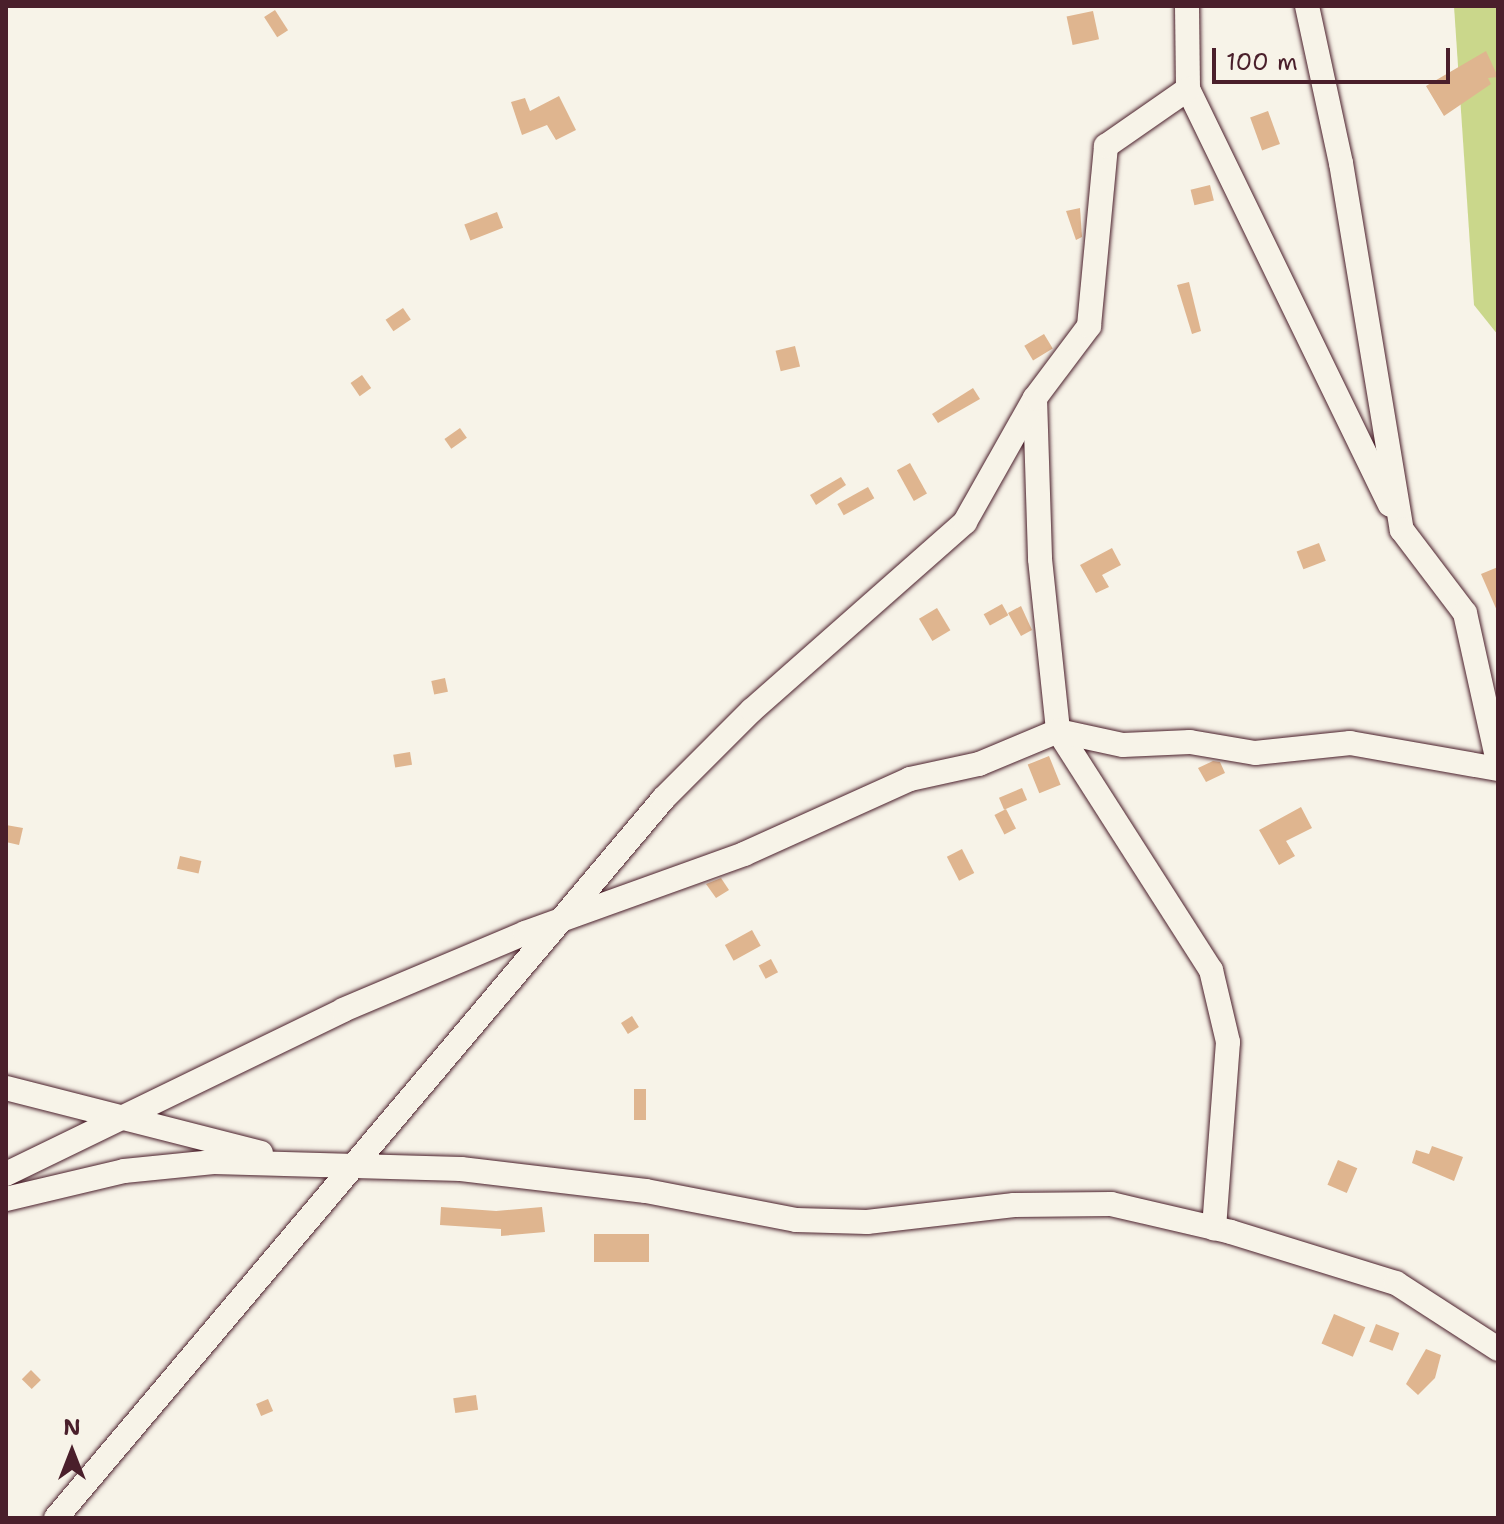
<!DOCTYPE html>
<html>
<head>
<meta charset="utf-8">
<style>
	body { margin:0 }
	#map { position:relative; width:1504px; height:1524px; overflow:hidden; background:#f7f3e8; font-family:"Shantell Sans",sans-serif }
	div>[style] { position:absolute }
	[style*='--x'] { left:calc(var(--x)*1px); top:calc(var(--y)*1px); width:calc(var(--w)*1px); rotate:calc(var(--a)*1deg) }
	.green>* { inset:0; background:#cad78b }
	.building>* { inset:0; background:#dfb58f; transform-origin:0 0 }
	.roads { filter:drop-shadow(0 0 2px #4a1f2b) drop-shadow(0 0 2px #4a1f2b) }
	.minor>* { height:24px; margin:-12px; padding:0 12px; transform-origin:12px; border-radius:12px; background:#f7f3e8 }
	span { translate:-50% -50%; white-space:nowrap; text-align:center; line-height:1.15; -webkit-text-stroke:6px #f7f3e8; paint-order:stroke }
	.frame { position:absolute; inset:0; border:8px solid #4a1f2b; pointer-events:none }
	.north { position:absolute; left:32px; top:1412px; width:80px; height:80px; -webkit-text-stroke:6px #f7f3e8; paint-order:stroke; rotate:0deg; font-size:22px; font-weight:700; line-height:32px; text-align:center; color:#4a1f2b }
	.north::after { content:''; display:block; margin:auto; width:28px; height:36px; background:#4a1f2b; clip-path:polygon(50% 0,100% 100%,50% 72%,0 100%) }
	.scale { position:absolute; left:1212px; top:48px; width:238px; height:36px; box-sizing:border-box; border:4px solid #4a1f2b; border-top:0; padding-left:10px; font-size:24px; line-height:28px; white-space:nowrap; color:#4a1f2b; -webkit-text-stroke:6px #f7f3e8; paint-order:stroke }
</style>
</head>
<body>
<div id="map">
	<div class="green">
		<i style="clip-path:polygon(1454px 6px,1498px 6px,1498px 335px,1474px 305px)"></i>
	</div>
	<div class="building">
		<i style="left:275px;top:10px;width:24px;height:13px;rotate:57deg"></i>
		<i style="left:1093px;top:11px;width:29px;height:27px;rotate:78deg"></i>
		<i style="clip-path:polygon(1486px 51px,1498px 77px,1488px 78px,1491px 84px,1444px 116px,1426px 86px)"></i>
		<i style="clip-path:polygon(559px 96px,576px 130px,556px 140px,547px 125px,522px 135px,511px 102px,525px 98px,530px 111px)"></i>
		<i style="left:1268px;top:111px;width:35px;height:19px;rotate:70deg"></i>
		<i style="left:1210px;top:185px;width:16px;height:20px;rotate:76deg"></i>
		<i style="clip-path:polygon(1080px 208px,1082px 237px,1076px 240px,1066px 211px)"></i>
		<i style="left:497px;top:212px;width:17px;height:35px;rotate:69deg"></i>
		<i style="clip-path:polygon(1189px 282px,1201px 331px,1192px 334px,1177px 285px)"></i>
		<i style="left:403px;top:308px;width:14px;height:21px;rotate:56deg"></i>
		<i style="left:1044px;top:334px;width:17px;height:23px;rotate:59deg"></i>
		<i style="left:795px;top:346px;width:21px;height:20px;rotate:76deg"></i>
		<i style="left:362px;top:375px;width:16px;height:14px;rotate:55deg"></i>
		<i style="clip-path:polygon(973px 388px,980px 399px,938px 423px,932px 414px)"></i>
		<i style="left:460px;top:428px;width:12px;height:19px;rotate:55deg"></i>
		<i style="left:910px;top:463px;width:35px;height:15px;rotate:61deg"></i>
		<i style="clip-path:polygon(841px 477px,846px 485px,816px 505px,810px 495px)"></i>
		<i style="left:868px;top:487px;width:13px;height:35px;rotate:61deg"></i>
		<i style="left:1319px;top:543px;width:19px;height:24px;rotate:69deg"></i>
		<i style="clip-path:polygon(1112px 548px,1121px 565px,1102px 575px,1109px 587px,1096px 593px,1080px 565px)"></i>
		<i style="clip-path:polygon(1498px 567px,1498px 613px,1481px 574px)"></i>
		<i style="left:1002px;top:604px;width:13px;height:21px;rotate:61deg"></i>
		<i style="clip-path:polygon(1021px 606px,1032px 630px,1021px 636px,1008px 613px)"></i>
		<i style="left:937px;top:608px;width:26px;height:21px;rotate:59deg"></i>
		<i style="left:445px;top:678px;width:14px;height:14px;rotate:78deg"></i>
		<i style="left:410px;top:752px;width:13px;height:17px;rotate:81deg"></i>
		<i style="left:1049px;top:756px;width:31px;height:23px;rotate:68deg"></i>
		<i style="clip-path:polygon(1213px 761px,1220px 762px,1225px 773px,1206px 782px,1198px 768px)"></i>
		<i style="left:1022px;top:788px;width:13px;height:25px;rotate:67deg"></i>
		<i style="clip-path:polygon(1301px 807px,1312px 828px,1286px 841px,1295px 856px,1279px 865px,1259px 830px)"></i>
		<i style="left:1006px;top:809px;width:22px;height:13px;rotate:63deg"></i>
		<i style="clip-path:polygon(6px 825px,23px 828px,19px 845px,6px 842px)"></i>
		<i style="left:962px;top:849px;width:27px;height:17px;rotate:63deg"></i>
		<i style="left:180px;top:856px;width:22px;height:13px;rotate:13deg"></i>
		<i style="clip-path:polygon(721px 878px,729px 890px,716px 898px,706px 884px)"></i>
		<i style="left:752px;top:930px;width:18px;height:31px;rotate:61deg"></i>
		<i style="left:771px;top:959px;width:15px;height:14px;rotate:62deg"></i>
		<i style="left:632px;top:1016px;width:13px;height:13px;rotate:58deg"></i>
		<i style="left:634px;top:1089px;width:12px;height:31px"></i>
		<i style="clip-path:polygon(1432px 1146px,1463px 1157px,1454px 1181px,1412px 1163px,1416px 1150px,1429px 1154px)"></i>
		<i style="left:1338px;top:1160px;width:21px;height:27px;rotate:23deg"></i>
		<i style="clip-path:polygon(441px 1207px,496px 1211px,542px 1207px,545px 1232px,501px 1236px,501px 1229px,440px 1225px)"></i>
		<i style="left:649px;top:1234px;width:28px;height:55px;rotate:90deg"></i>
		<i style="left:1334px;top:1314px;width:34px;height:32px;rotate:23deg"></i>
		<i style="left:1376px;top:1324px;width:25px;height:19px;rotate:21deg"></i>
		<i style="clip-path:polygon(1426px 1349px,1441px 1355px,1435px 1378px,1418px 1395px,1406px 1384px)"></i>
		<i style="left:31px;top:1370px;width:14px;height:13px;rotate:45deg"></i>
		<i style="left:476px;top:1395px;width:15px;height:23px;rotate:82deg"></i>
		<i style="left:268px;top:1399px;width:13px;height:13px;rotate:67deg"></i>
	</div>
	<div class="roads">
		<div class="minor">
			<i style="--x:1187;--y:6;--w:83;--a:89.3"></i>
			<i style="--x:1188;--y:89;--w:462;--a:64.1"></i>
			<i style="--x:1307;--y:6;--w:161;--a:77.8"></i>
			<i style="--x:1341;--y:163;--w:372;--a:80.6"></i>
			<i style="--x:1402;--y:530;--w:104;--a:52.8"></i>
			<i style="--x:1465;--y:613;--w:153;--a:77.5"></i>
			<i style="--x:1035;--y:398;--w:161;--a:88.2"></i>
			<i style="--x:1040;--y:559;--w:173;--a:84"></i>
			<i style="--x:1058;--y:731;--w:284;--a:57.4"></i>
			<i style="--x:1211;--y:970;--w:74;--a:76.7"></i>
			<i style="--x:1228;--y:1042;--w:187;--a:94.3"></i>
			<i style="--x:6;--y:1088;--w:263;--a:14.3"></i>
			<i style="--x:6;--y:1174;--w:375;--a:-25.9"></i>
			<i style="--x:343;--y:1010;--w:198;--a:-22.9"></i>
			<i style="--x:525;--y:933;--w:233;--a:-19.8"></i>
			<i style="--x:744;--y:854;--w:182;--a:-24.3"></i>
			<i style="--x:910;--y:779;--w:71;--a:-12.3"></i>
			<i style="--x:979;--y:764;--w:86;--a:-22.7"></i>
			<i style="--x:1058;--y:731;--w:66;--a:12.2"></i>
			<i style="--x:1123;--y:745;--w:67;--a:-2.6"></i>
			<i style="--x:1190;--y:742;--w:66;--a:9.6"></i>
			<i style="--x:1255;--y:753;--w:96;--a:-6"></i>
			<i style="--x:1350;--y:743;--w:150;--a:10"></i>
			<i style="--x:6;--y:1199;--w:121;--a:-13.3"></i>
			<i style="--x:124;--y:1171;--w:90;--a:-5.7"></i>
			<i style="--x:214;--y:1162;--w:247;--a:1.6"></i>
			<i style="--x:461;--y:1169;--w:186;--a:6.8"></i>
			<i style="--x:646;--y:1191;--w:153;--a:10.9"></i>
			<i style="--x:796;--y:1220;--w:71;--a:1.6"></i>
			<i style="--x:867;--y:1222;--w:148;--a:-6.6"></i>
			<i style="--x:1014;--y:1205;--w:97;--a:-0.6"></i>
			<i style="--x:1111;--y:1204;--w:123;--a:13.1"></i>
			<i style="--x:1231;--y:1232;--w:173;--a:17.2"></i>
			<i style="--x:1396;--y:1283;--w:121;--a:32.9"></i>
			<i style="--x:56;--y:1518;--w:942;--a:-49.82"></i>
			<i style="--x:664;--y:798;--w:124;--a:-45"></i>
			<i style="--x:752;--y:710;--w:284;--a:-41.4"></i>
			<i style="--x:965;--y:522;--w:142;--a:-60.6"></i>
			<i style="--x:1035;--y:398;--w:90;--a:-53.1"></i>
			<i style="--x:1089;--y:326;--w:181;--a:-84.6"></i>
			<i style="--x:1106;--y:146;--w:100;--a:-34.8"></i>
		</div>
	</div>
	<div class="frame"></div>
	<div class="north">N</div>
	<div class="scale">100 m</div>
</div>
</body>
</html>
